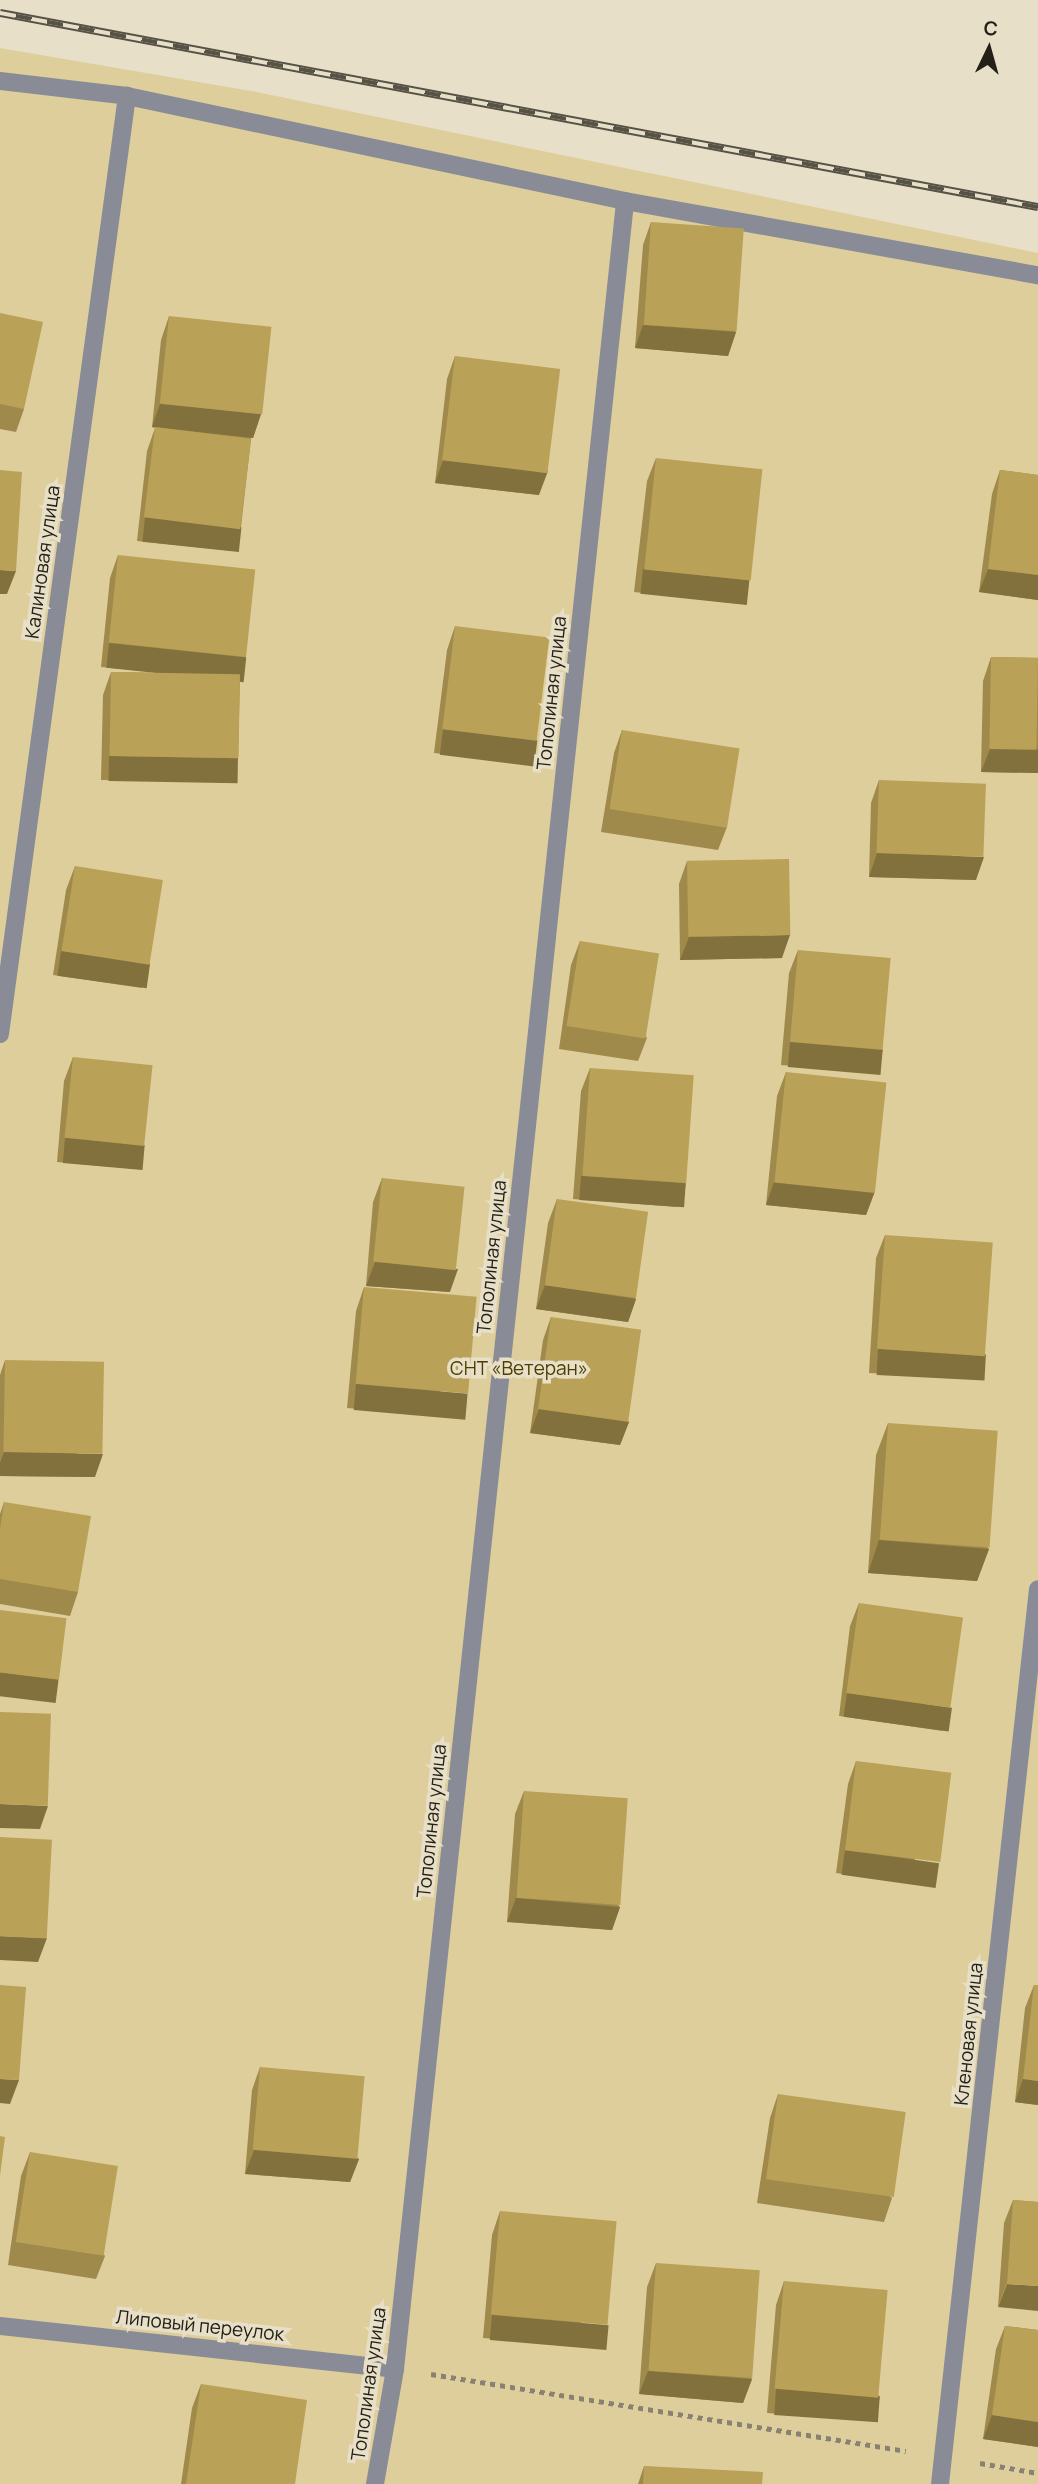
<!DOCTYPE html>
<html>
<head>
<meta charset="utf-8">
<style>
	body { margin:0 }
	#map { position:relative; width:1038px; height:2484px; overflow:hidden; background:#e7dfc7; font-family:Manrope,sans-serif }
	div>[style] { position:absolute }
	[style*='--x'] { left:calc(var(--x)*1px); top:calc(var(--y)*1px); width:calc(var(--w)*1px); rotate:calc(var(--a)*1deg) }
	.green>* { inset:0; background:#dece9c }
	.path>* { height:4.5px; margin-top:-2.25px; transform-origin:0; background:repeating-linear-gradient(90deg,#888272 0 5px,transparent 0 10px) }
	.minor>* { height:18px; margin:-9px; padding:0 9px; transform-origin:9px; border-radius:9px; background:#898c96 }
	.rail>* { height:8px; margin-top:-4px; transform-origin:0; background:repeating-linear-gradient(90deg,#e7dfc7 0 16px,#565245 0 32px); box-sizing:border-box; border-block:2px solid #565245 }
	.wall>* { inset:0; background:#9f8a4b }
	.shaded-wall>* { inset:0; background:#82713d; transform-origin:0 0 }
	.building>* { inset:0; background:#b9a157; transform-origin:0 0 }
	span { translate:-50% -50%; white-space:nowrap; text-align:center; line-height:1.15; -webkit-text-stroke:7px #e7dfc7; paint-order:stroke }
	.street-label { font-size:19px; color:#232017 }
	.park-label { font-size:19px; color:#4e3d00 }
	.north { position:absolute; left:954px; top:14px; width:70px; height:70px; -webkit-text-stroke:5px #e7dfc7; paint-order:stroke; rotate:5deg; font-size:19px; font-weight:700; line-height:28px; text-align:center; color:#232017 }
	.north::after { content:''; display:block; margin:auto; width:24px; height:32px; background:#232017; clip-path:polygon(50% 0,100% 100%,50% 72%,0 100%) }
</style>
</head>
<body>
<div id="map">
	<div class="green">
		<i style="clip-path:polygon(0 48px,251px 91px,1038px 253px,1038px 2484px,0 2484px)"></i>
	</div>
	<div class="path">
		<i style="--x:431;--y:2374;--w:481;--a:9.2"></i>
		<i style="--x:980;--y:2463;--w:59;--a:9.8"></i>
	</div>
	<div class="minor">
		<i style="--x:0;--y:81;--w:128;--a:6.7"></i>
		<i style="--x:127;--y:96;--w:509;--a:11.91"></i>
		<i style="--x:625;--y:201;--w:420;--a:10.2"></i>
		<i style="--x:0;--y:1034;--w:947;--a:-82.29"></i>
		<i style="--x:0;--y:2326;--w:397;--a:6.2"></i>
		<i style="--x:375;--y:2484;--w:117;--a:-80.1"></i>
		<i style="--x:395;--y:2369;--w:2180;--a:-83.94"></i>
		<i style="--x:940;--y:2484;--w:900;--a:-83.75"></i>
	</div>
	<div class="rail">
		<i style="--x:0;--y:13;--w:1056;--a:10.59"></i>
	</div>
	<div class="wall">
		<i style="clip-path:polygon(651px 222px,736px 332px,728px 356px,635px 348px,643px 245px)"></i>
		<i style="clip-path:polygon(0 313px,24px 409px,16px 432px,0 429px)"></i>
		<i style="clip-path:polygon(169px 316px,261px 414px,253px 438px,251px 438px,241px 527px,233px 551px,137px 541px,147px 451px,155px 428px,152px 427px,161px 340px)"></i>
		<i style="clip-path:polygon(455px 356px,539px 495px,435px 483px,447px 379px)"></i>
		<i style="clip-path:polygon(656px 458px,749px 581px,740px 604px,634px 592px,647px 481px)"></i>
		<i style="clip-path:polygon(1000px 470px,1038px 475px,1038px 600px,979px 592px,992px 494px)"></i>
		<i style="clip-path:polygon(118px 555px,246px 657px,240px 675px,238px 758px,230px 782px,101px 780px,103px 695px,111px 672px,166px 673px,101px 667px,110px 578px)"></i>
		<i style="clip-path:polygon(455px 626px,537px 740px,529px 764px,434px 753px,447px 650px)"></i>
		<i style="clip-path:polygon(991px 657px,1038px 658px,1038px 773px,981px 772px,983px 681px)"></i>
		<i style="clip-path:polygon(622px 730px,727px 827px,718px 850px,601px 832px,614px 753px)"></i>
		<i style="clip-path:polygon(879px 780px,976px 880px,869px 877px,871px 803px)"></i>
		<i style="clip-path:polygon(687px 861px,782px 958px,680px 960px,679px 884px)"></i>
		<i style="clip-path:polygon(75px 866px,142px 988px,53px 975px,66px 890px)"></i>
		<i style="clip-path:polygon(580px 941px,647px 1038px,638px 1061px,559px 1049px,571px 965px)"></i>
		<i style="clip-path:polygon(798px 950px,883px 1050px,874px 1073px,781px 1065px,789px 973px)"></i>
		<i style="clip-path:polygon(73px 1057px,137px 1169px,57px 1162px,64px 1081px)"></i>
		<i style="clip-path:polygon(590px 1068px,686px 1184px,677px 1207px,573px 1199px,581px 1091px)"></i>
		<i style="clip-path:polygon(786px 1072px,875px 1191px,866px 1215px,766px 1205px,777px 1096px)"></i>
		<i style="clip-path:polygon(382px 1178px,450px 1292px,366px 1286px,373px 1202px)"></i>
		<i style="clip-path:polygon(557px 1199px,636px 1299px,628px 1322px,536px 1309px,548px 1223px)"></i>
		<i style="clip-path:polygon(885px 1235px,986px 1355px,977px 1379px,869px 1373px,876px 1258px)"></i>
		<i style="clip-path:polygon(364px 1287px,460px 1418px,347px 1408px,356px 1311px)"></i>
		<i style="clip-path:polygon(551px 1317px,629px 1422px,620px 1445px,530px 1433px,543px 1340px)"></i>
		<i style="clip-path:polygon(5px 1360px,95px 1477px,0 1476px,0 1375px)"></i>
		<i style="clip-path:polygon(888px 1423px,989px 1549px,977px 1581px,868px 1573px,876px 1455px)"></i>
		<i style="clip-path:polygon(4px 1502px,78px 1592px,70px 1616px,0 1604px,0 1514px)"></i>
		<i style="clip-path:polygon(859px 1603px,943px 1731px,839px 1716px,850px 1626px)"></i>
		<i style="clip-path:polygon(856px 1761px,931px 1886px,836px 1873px,848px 1784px)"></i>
		<i style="clip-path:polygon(524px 1791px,620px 1907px,612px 1930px,507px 1922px,515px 1814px)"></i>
		<i style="clip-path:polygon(1034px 1985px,1038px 2105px,1015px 2102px,1025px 2008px)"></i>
		<i style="clip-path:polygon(260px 2067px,359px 2159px,350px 2182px,245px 2174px,252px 2090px)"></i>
		<i style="clip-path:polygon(778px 2094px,892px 2198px,884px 2222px,757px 2203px,770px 2118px)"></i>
		<i style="clip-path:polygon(30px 2152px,105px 2256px,96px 2279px,8px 2265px,21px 2176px)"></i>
		<i style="clip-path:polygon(1013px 2200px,1038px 2202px,998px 2307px,1004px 2223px)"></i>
		<i style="clip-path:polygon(500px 2211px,600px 2348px,483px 2338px,492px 2235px)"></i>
		<i style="clip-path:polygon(656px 2263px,752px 2379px,743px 2403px,639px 2394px,647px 2287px)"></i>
		<i style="clip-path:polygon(784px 2281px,880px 2397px,872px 2421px,767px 2413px,776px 2305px)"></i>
		<i style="clip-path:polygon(1005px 2326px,1038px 2330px,1038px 2447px,983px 2439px,996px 2349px)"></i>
		<i style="clip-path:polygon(201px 2384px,295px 2484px,181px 2484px,192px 2408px)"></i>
		<i style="clip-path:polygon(644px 2466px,762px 2484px,638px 2484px)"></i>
	</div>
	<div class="shaded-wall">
		<i style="clip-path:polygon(643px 325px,736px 332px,728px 356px,635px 348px)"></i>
		<i style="clip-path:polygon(160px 404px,261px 414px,253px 438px,152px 427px)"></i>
		<i style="clip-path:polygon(443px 460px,548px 471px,539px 495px,435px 483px)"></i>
		<i style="left:145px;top:517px;width:97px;height:25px;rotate:6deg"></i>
		<i style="left:643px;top:569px;width:107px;height:25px;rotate:6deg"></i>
		<i style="clip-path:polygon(988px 569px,1038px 575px,1038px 600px,979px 592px)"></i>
		<i style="clip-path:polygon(0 570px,16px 571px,7px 594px,0 594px)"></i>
		<i style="left:109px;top:643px;width:138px;height:25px;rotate:6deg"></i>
		<i style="left:443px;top:729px;width:95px;height:26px;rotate:7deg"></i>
		<i style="clip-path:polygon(990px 749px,1038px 749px,1038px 773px,981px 772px)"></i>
		<i style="left:109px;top:756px;width:129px;height:25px;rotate:1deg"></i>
		<i style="clip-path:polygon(877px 853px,984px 857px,976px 880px,869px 877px)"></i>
		<i style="clip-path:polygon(790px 935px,782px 958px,680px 960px,689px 937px)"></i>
		<i style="left:61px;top:951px;width:90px;height:25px;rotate:8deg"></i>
		<i style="left:790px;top:1042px;width:93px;height:25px;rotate:5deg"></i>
		<i style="left:65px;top:1138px;width:80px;height:25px;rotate:5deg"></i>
		<i style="left:581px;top:1176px;width:105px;height:24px;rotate:4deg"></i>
		<i style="clip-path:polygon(774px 1182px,875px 1191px,866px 1215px,766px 1205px)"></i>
		<i style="clip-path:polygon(375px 1262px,458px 1269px,450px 1292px,366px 1286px)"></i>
		<i style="clip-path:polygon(545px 1285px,636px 1299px,628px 1322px,536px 1309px)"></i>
		<i style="left:878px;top:1349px;width:108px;height:26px;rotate:3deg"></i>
		<i style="left:356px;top:1384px;width:112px;height:26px;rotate:5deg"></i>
		<i style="clip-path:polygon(539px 1409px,629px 1422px,620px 1445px,530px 1433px)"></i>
		<i style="clip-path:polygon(4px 1452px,103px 1454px,95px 1477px,0 1476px,0 1463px)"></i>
		<i style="clip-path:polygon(879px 1540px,989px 1549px,977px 1581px,868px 1573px)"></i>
		<i style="left:0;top:1672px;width:59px;height:24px;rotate:7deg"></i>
		<i style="left:847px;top:1693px;width:106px;height:24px;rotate:8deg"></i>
		<i style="clip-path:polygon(0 1804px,48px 1806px,40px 1829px,0 1828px)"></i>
		<i style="left:845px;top:1850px;width:95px;height:25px;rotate:8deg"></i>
		<i style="clip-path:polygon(516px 1898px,620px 1907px,612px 1930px,507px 1922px)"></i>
		<i style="clip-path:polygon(0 1936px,47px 1938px,38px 1962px,0 1960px)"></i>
		<i style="clip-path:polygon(0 2079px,19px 2080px,10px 2104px,0 2103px)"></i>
		<i style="clip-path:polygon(1023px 2079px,1038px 2081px,1038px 2105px,1015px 2102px)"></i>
		<i style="clip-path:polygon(254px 2150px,359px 2159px,350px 2182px,245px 2174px)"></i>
		<i style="clip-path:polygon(1007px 2284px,1038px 2286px,1038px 2311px,998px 2307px)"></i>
		<i style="left:492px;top:2315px;width:117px;height:25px;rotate:5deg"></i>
		<i style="clip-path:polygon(648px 2371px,752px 2379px,743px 2403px,639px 2394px)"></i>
		<i style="left:776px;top:2389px;width:104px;height:26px;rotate:4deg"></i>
		<i style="clip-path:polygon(992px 2415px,1038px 2422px,1038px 2447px,983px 2439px)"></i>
	</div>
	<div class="building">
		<i style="left:651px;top:222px;width:93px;height:103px;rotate:4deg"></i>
		<i style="clip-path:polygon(0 313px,43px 322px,24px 409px,0 404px)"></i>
		<i style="left:169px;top:316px;width:103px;height:88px;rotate:6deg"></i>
		<i style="left:455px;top:356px;width:106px;height:105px;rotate:7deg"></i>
		<i style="left:155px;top:427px;width:97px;height:91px;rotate:7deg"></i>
		<i style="left:656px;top:458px;width:107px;height:112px;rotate:6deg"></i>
		<i style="clip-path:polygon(0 470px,22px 472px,16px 571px,0 570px)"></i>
		<i style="clip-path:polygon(1000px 470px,1038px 475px,1038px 575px,988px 569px)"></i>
		<i style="left:118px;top:555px;width:138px;height:88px;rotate:6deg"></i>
		<i style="left:455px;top:626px;width:95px;height:104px;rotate:7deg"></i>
		<i style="left:991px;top:657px;width:47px;height:92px;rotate:1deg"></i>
		<i style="left:111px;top:672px;width:129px;height:84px;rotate:1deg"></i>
		<i style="left:622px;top:730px;width:119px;height:80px;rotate:9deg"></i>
		<i style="left:879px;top:780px;width:107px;height:73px;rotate:2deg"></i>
		<i style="left:789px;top:859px;width:76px;height:102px;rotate:89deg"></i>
		<i style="left:75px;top:866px;width:89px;height:86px;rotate:9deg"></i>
		<i style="left:580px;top:941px;width:80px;height:86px;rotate:9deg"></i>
		<i style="left:798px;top:950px;width:93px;height:92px;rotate:5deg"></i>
		<i style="left:73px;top:1057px;width:80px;height:81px;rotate:6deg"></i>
		<i style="left:590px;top:1068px;width:104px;height:108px;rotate:4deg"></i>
		<i style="left:786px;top:1072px;width:101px;height:111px;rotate:6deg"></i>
		<i style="left:382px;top:1178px;width:83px;height:84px;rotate:6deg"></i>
		<i style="left:557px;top:1199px;width:92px;height:87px;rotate:8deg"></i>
		<i style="left:885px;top:1235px;width:108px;height:114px;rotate:4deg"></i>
		<i style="left:364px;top:1287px;width:113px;height:97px;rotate:5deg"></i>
		<i style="left:551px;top:1317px;width:91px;height:93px;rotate:8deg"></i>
		<i style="left:5px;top:1360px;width:99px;height:92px;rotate:1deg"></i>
		<i style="left:888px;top:1423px;width:110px;height:117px;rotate:4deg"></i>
		<i style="clip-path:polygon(4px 1502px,91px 1516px,78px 1592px,0 1579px,0 1529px)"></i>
		<i style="left:859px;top:1603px;width:105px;height:91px;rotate:8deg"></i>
		<i style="left:0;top:1610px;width:67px;height:62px;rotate:7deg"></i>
		<i style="left:0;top:1712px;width:51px;height:92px;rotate:2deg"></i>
		<i style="left:856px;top:1761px;width:96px;height:90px;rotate:7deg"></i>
		<i style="left:524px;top:1791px;width:104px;height:107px;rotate:4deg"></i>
		<i style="left:0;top:1837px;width:52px;height:99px;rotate:3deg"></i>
		<i style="clip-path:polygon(0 1985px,26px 1987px,19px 2080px,0 2079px)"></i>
		<i style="clip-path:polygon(1034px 1985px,1038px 1985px,1038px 2081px,1023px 2079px)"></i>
		<i style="left:260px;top:2067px;width:105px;height:83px;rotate:5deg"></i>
		<i style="left:778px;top:2094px;width:129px;height:86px;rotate:8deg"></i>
		<i style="clip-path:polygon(0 2136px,5px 2137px,0 2176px)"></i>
		<i style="left:30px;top:2152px;width:89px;height:91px;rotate:9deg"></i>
		<i style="clip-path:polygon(1013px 2200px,1038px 2202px,1038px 2286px,1007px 2284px)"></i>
		<i style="left:500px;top:2211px;width:117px;height:104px;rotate:5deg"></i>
		<i style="left:656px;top:2263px;width:104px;height:108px;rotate:4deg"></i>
		<i style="left:784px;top:2281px;width:104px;height:108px;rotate:5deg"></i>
		<i style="clip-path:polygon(1005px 2326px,1038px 2330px,1038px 2422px,992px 2415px)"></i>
		<i style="clip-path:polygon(201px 2384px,307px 2400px,295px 2484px,186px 2484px)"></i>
		<i style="clip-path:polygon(644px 2466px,763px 2472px,762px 2484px,643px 2484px)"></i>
	</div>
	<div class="street-label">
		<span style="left:43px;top:562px;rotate:-82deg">Калиновая улица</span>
		<span style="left:552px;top:693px;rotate:-84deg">Тополиная улица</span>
		<span style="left:492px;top:1257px;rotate:-84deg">Тополиная улица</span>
		<span style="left:432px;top:1821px;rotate:-84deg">Тополиная улица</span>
		<span style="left:969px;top:2034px;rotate:-84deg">Кленовая улица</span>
		<span style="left:200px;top:2326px;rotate:6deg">Липовый переулок</span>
		<span style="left:369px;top:2384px;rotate:-82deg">Тополиная улица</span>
	</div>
	<div class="park-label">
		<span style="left:519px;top:1369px">СНТ «Ветеран»</span>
	</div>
	<div class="north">С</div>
</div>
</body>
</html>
